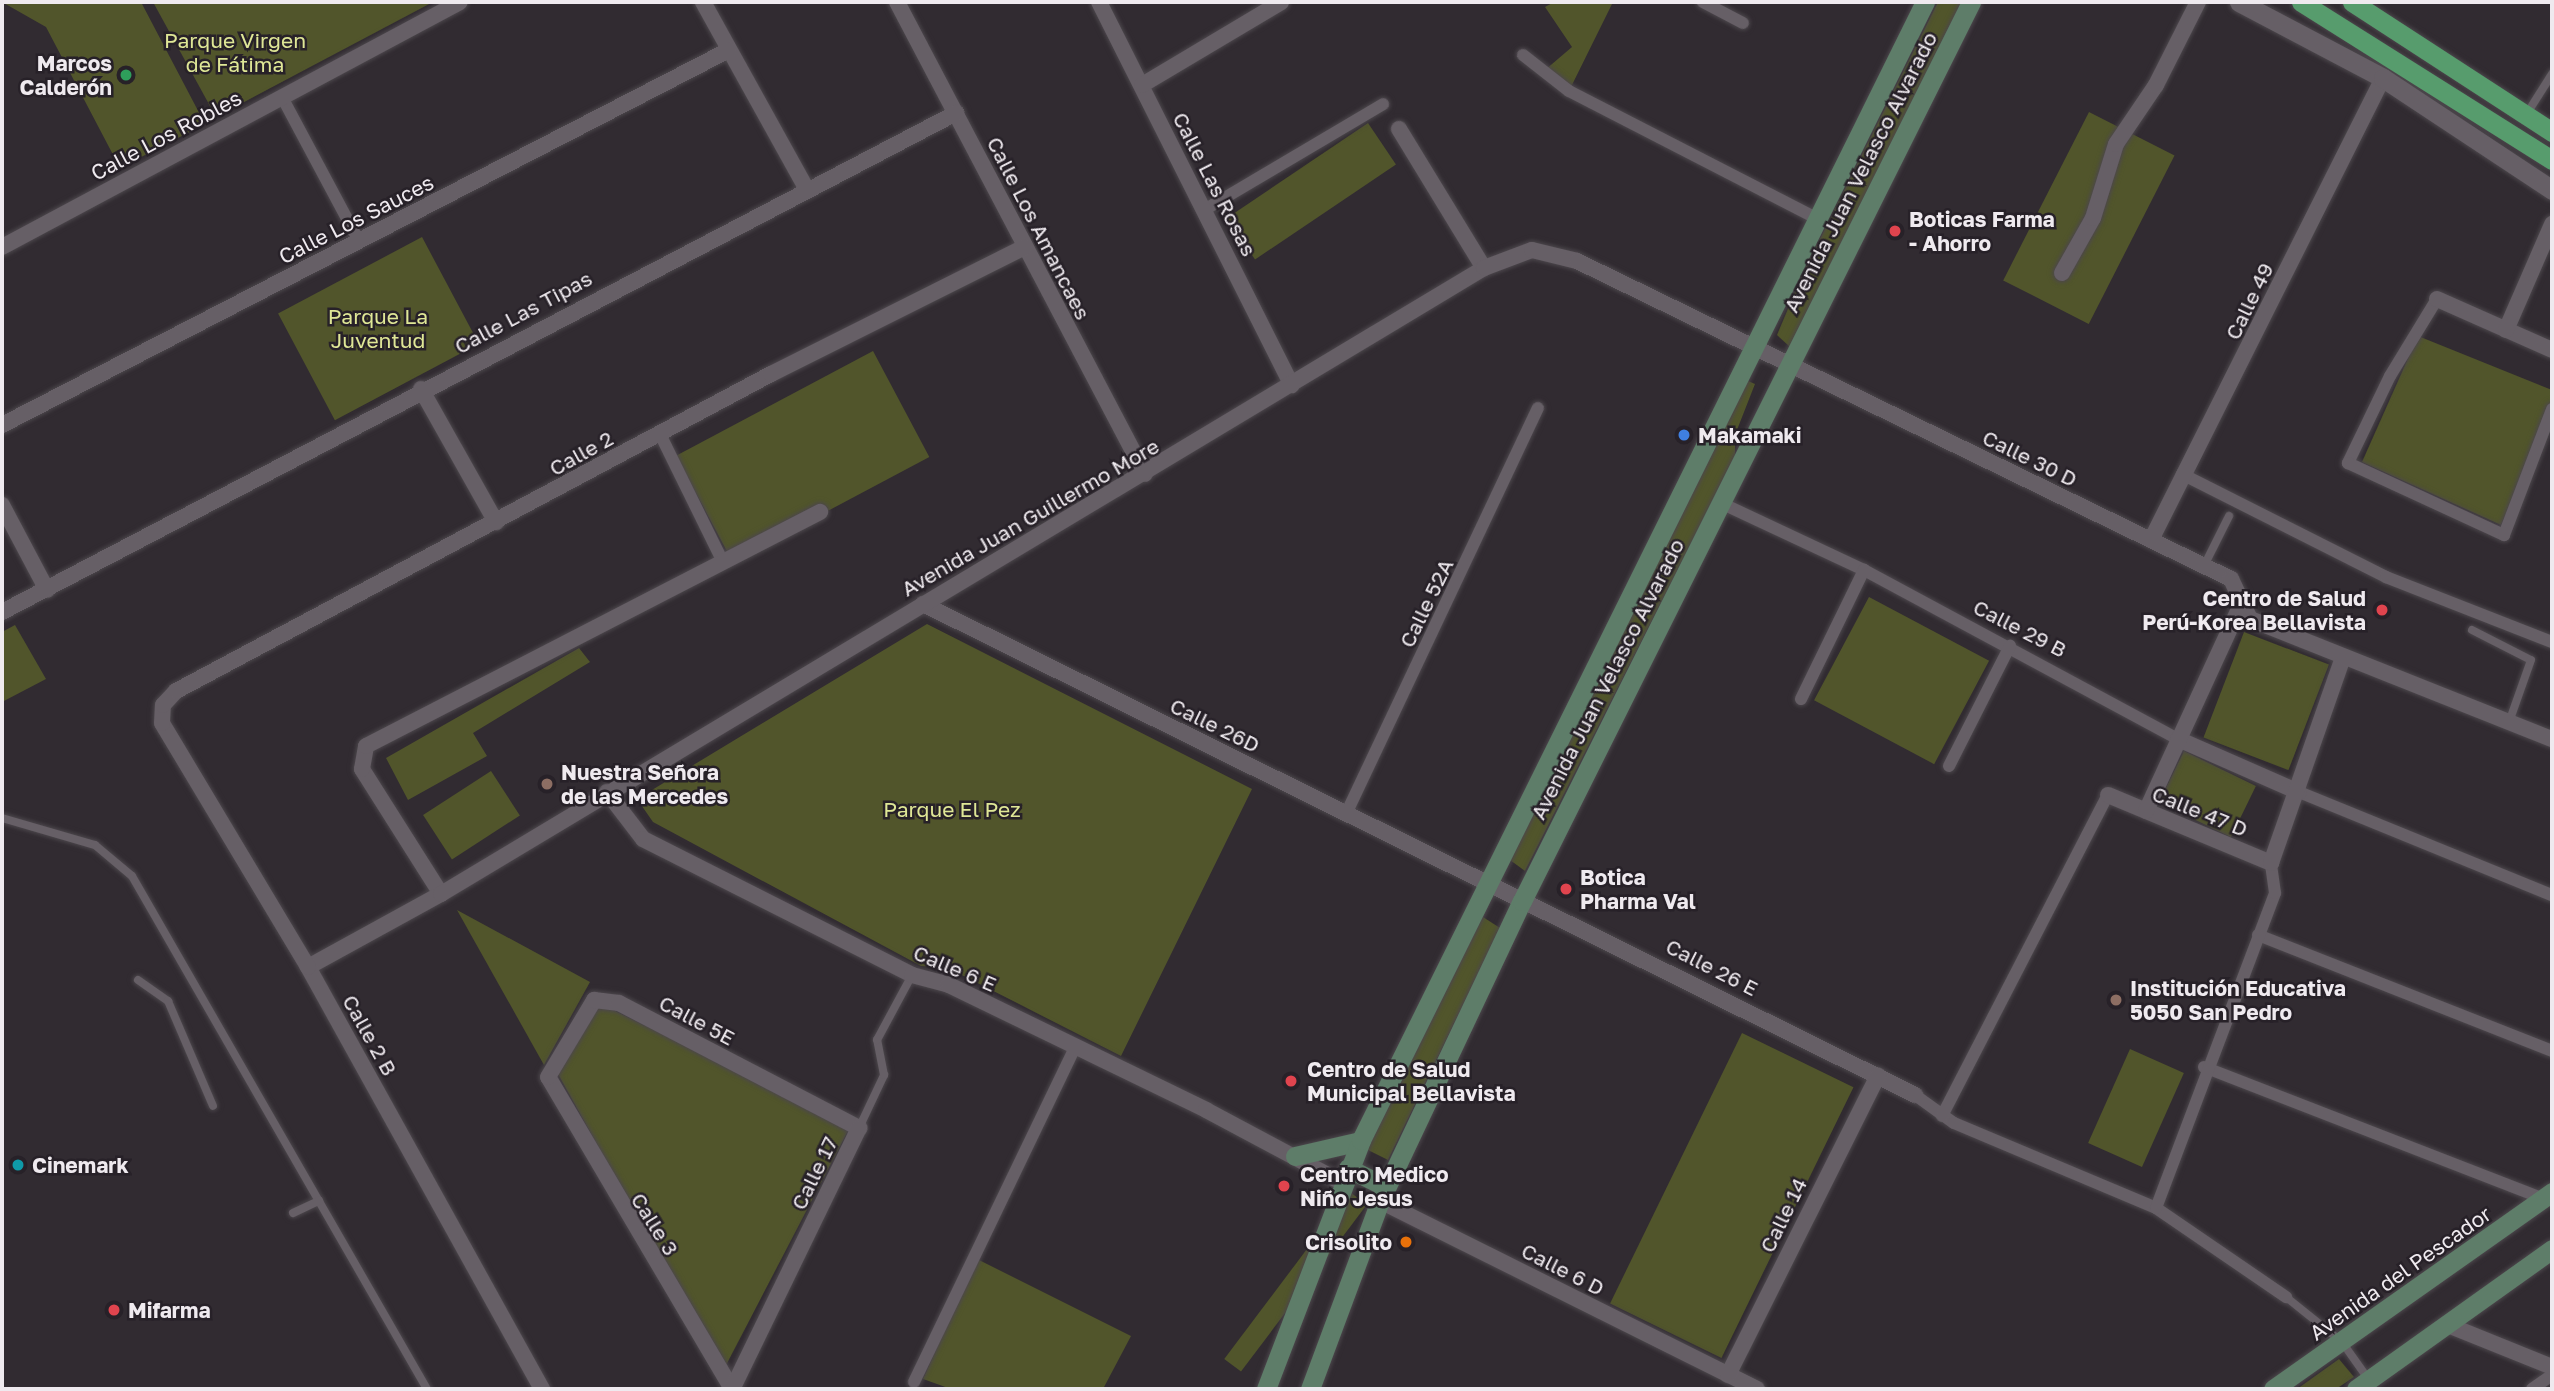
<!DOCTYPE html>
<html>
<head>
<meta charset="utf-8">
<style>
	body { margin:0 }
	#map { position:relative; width:2554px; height:1391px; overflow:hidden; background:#312b31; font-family:"Golos Text",sans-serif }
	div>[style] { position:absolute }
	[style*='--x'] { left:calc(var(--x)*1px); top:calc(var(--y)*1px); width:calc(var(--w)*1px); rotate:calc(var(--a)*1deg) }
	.green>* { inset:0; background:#51552b; transform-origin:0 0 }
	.roads { filter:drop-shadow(0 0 2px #4c474c) drop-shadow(0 0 2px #4c474c) }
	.service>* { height:8px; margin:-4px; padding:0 4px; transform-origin:4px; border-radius:4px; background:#665f66 }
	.pedestrian>* { height:12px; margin:-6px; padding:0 6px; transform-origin:6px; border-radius:6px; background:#665f66 }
	.minor>* { height:16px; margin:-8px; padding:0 8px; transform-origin:8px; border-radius:8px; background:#665f66 }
	.tertiary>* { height:19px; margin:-9.5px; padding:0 9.5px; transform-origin:9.5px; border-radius:9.5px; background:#665f66 }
	.secondary>* { height:19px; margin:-9.5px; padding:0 9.5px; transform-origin:9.5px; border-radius:9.5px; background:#5e7d69 }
	.primary>* { height:19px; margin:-9.5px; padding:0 9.5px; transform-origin:9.5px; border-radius:9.5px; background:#579c6d }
	.dots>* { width:19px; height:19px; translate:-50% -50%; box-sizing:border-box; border:4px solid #272128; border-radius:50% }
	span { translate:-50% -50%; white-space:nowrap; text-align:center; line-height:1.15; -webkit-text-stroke:5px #272128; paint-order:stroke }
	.park-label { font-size:21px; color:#dfe796 }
	.poi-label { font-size:21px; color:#efeaef; font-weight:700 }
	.right { translate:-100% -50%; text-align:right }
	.left { translate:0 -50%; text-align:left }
	.street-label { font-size:21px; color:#efeaef }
	.frame { position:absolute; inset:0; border:4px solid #efeaef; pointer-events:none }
</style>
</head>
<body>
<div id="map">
	<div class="green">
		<i style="clip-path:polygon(2px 2px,141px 2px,205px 124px,120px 168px,46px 27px)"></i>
		<i style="clip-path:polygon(153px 2px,433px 2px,216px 117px)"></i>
		<i style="clip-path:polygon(1554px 2px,1613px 2px,1569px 91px,1545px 70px,1572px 47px,1545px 7px)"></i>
		<i style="clip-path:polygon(1938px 2px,1962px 2px,1790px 347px,1777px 335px,1803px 273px)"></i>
		<i style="left:2089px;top:112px;width:96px;height:189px;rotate:27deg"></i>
		<i style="left:1368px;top:123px;width:50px;height:170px;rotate:56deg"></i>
		<i style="left:422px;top:237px;width:121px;height:163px;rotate:62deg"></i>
		<i style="clip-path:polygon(2418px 336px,2552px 390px,2552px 404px,2501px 525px,2362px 462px)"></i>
		<i style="left:873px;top:351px;width:120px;height:223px;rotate:62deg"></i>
		<i style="clip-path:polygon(1746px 380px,1755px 384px,1735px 435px,1735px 456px,1525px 871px,1510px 860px)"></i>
		<i style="left:1869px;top:597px;width:136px;height:117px;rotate:28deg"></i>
		<i style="clip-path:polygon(927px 624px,1252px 789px,1121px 1056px,948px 968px,921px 966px,653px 822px,637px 799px)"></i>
		<i style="clip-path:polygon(15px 625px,46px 679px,2px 702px,2px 632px)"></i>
		<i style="left:2244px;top:632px;width:91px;height:113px;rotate:21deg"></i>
		<i style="clip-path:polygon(579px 648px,590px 662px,473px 733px,487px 756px,408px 800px,386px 758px)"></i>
		<i style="left:2184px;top:751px;width:80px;height:57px;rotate:26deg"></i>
		<i style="left:491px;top:771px;width:53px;height:81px;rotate:57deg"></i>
		<i style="clip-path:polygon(457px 910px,590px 982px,544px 1065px)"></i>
		<i style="clip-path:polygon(1483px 917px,1500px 928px,1388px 1160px,1364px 1148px)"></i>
		<i style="clip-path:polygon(605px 1006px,850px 1127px,723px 1371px,558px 1074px,591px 1010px)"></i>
		<i style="left:1742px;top:1033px;width:124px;height:301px;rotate:26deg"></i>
		<i style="left:2130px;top:1049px;width:59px;height:103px;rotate:24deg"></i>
		<i style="left:1350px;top:1192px;width:21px;height:209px;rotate:37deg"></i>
		<i style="clip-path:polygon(977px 1259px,1131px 1336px,1103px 1389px,951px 1389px,923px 1379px)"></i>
		<i style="clip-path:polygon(2339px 1359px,2354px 1377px,2336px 1389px,2297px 1389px)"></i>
	</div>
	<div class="roads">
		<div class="service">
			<i style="--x:2526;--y:115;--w:49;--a:-57.6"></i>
			<i style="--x:2204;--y:566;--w:56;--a:-63.4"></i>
			<i style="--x:2472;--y:630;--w:66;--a:27"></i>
			<i style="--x:2531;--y:660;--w:66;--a:109.5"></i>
			<i style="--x:2;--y:818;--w:97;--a:16.2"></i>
			<i style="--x:95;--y:845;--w:48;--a:40"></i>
			<i style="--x:132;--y:876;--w:592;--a:60.1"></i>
			<i style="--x:138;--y:980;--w:37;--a:35"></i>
			<i style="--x:168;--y:1001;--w:114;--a:66.8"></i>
			<i style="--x:859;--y:1128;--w:59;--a:-64.7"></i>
			<i style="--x:884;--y:1075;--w:36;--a:-101"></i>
			<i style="--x:877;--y:1040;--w:74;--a:-61.7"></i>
			<i style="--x:293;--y:1213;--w:29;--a:-25"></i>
			<i style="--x:2286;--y:1297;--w:72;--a:38.8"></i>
			<i style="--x:2342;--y:1342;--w:47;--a:54.6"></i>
		</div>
		<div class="pedestrian">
			<i style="--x:1703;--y:2;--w:45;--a:27.7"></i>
			<i style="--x:1523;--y:55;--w:58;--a:38"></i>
			<i style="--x:1569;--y:91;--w:278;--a:27.2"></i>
			<i style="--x:282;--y:97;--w:163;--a:61.9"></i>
			<i style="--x:1204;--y:210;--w:208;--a:-30.6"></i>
			<i style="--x:2437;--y:299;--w:90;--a:121.4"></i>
			<i style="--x:2390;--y:376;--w:97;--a:115.8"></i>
			<i style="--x:2348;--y:463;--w:172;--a:24.8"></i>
			<i style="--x:2504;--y:535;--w:135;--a:-69.1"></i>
			<i style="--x:660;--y:434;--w:140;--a:63.8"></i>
			<i style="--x:2182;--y:474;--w:229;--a:26.8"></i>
			<i style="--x:2386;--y:577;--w:178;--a:21.4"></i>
			<i style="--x:1721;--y:503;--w:158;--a:25.1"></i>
			<i style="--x:1864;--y:570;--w:357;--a:28.3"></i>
			<i style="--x:1801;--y:699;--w:144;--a:-64"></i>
			<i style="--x:1949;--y:766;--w:135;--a:-63.1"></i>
			<i style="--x:2299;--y:792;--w:273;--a:22.2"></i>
			<i style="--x:1346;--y:814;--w:449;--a:-64.7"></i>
			<i style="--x:2258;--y:935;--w:316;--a:21.5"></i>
			<i style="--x:2204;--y:1067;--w:365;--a:21.2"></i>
			<i style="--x:1915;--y:1095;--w:48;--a:35.7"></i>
			<i style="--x:1954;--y:1123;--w:219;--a:22.8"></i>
			<i style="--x:2156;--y:1208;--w:158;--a:34.4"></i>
			<i style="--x:1942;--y:1116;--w:361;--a:-62.7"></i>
			<i style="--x:2156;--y:1208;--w:337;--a:-69.3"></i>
			<i style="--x:2275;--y:893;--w:30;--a:-98"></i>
			<i style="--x:914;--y:1382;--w:373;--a:-64.3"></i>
			<i style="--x:2532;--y:1389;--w:24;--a:-35"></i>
		</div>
		<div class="minor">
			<i style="--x:703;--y:2;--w:213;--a:61"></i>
			<i style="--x:897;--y:2;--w:533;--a:62.28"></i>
			<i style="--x:1099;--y:2;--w:429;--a:63.3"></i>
			<i style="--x:1142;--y:85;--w:162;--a:-30.8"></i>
			<i style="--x:1399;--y:129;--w:163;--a:58.6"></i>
			<i style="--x:2;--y:247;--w:519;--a:-28.14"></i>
			<i style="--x:2062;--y:273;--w:63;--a:-60.6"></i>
			<i style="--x:2093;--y:218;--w:77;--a:-72.7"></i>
			<i style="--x:2116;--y:144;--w:71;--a:-55.9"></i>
			<i style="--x:2156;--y:85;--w:93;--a:-63.2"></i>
			<i style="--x:2437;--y:299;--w:126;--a:23.9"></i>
			<i style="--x:2506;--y:330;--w:116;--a:-66.5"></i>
			<i style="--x:421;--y:389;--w:153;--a:60.6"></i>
			<i style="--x:2;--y:425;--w:818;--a:-27.29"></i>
			<i style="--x:2;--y:505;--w:96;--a:62.1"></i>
			<i style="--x:2151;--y:540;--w:517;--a:-63.34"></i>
			<i style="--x:923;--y:604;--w:1107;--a:26.33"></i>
			<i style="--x:2;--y:612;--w:1077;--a:-27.61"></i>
			<i style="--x:2178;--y:739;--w:132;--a:23.7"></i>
			<i style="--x:607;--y:792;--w:59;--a:52.5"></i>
			<i style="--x:643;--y:839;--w:301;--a:26.8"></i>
			<i style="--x:912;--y:975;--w:38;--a:15"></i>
			<i style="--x:949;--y:985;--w:286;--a:25.9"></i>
			<i style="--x:1206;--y:1110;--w:153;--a:28.1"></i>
			<i style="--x:2108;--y:795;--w:177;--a:22.6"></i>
			<i style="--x:2271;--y:863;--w:218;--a:-70.7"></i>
			<i style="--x:2146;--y:811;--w:230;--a:-65.3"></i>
			<i style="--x:441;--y:894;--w:148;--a:-122.3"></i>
			<i style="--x:362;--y:769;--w:23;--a:-80"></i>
			<i style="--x:366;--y:746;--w:511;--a:-27.27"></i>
			<i style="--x:308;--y:967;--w:152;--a:-28.8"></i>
			<i style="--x:441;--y:894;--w:1216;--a:-30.97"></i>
			<i style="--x:1484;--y:268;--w:51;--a:-20.6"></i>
			<i style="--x:1532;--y:250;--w:46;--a:13.7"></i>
			<i style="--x:1577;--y:261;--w:727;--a:25.93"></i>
			<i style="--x:2231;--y:579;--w:44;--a:64.6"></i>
			<i style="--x:2250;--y:619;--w:325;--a:21.7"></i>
			<i style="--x:1380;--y:1201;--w:421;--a:26.5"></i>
			<i style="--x:2448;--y:1325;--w:112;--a:22"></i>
			<i style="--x:1728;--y:1375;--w:335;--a:-63.4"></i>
			<i style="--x:542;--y:1389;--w:483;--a:-119"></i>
			<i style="--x:308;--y:967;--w:284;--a:-120.9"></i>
			<i style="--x:162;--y:723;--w:18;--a:-87"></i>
			<i style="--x:163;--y:705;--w:19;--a:-47"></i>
			<i style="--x:176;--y:691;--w:674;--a:-28.05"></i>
			<i style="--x:771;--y:374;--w:284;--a:-26.6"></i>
			<i style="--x:732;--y:1389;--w:362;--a:-120.5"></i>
			<i style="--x:548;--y:1077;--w:90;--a:-59.1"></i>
			<i style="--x:594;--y:1000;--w:25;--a:7"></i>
			<i style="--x:619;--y:1003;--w:271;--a:27.5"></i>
			<i style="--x:859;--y:1128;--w:290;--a:115.9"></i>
		</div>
		<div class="tertiary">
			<i style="--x:2239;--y:2;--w:163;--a:27.8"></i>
			<i style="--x:2383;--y:78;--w:203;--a:33.5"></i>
		</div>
		<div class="secondary">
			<i style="--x:1295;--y:1156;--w:67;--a:-13"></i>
			<i style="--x:1348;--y:1168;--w:42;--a:26.6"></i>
			<i style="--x:1266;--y:1389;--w:267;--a:-69.1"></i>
			<i style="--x:1361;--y:1140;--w:1270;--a:-63.64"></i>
			<i style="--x:1310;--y:1389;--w:201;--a:-69.6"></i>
			<i style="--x:1380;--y:1201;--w:332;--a:-64.7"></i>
			<i style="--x:1522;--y:901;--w:1005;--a:-63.46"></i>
			<i style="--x:2273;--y:1389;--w:342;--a:-35.2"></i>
			<i style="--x:2356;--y:1389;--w:241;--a:-35.5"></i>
		</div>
		<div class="primary">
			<i style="--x:2301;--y:2;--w:297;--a:32.2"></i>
			<i style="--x:2352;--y:2;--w:239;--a:33"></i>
		</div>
	</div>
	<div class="dots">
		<i style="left:126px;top:75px;background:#2e9e5b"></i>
		<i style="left:1895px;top:231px;background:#e0444e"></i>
		<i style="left:1684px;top:435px;background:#3f7fe0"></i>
		<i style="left:2382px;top:610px;background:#e0444e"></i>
		<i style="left:547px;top:784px;background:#8d6e63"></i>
		<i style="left:1566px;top:889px;background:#e0444e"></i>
		<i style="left:2116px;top:1000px;background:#8d6e63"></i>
		<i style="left:1291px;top:1081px;background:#e0444e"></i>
		<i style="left:18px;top:1165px;background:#0f9aa8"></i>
		<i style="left:1284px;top:1186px;background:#e0444e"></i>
		<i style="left:1406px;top:1242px;background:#e8710a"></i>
		<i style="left:114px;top:1310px;background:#e0444e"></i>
	</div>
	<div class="park-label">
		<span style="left:235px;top:52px">Parque Virgen<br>de Fátima</span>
		<span style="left:378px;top:328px">Parque La<br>Juventud</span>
		<span style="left:952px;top:809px">Parque El Pez</span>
	</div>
	<div class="poi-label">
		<span class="right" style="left:112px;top:75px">Marcos<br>Calderón</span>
		<span class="left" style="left:1909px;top:231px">Boticas Farma<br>- Ahorro</span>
		<span class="left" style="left:1698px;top:435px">Makamaki</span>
		<span class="right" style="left:2366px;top:610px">Centro de Salud<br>Perú-Korea Bellavista</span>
		<span class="left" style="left:561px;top:784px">Nuestra Señora<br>de las Mercedes</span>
		<span class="left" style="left:1580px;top:889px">Botica<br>Pharma Val</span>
		<span class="left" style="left:2130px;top:1000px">Institución Educativa<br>5050 San Pedro</span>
		<span class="left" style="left:1307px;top:1081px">Centro de Salud<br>Municipal Bellavista</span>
		<span class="left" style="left:32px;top:1165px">Cinemark</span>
		<span class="left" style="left:1300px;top:1186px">Centro Medico<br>Niño Jesus</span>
		<span class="right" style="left:1392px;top:1242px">Crisolito</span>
		<span class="left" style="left:128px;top:1310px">Mifarma</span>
	</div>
	<div class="street-label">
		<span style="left:166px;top:135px;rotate:-28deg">Calle Los Robles</span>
		<span style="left:1860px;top:172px;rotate:-63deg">Avenida Juan Velasco Alvarado</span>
		<span style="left:1215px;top:184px;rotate:63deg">Calle Las Rosas</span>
		<span style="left:356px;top:219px;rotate:-27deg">Calle Los Sauces</span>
		<span style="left:1039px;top:228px;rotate:63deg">Calle Los Amancaes</span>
		<span style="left:2249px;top:301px;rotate:-64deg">Calle 49</span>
		<span style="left:523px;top:312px;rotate:-28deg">Calle Las Tipas</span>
		<span style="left:581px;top:453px;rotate:-29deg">Calle 2</span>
		<span style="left:2030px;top:458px;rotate:26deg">Calle 30 D</span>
		<span style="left:1030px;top:517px;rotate:-30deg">Avenida Juan Guillermo More</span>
		<span style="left:1426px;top:603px;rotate:-64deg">Calle 52A</span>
		<span style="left:2020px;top:628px;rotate:27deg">Calle 29 B</span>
		<span style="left:1607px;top:679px;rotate:-63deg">Avenida Juan Velasco Alvarado</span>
		<span style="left:1215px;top:725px;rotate:26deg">Calle 26D</span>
		<span style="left:2200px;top:811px;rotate:22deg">Calle 47 D</span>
		<span style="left:1712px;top:967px;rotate:27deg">Calle 26 E</span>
		<span style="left:955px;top:968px;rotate:23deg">Calle 6 E</span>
		<span style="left:697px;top:1020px;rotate:28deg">Calle 5E</span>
		<span style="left:370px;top:1035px;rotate:61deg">Calle 2 B</span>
		<span style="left:814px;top:1173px;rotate:-64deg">Calle 17</span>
		<span style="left:1783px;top:1215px;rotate:-64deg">Calle 14</span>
		<span style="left:655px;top:1224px;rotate:58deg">Calle 3</span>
		<span style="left:1563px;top:1269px;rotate:27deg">Calle 6 D</span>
		<span style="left:2400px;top:1273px;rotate:-35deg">Avenida del Pescador</span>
	</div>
	<div class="frame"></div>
</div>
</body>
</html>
